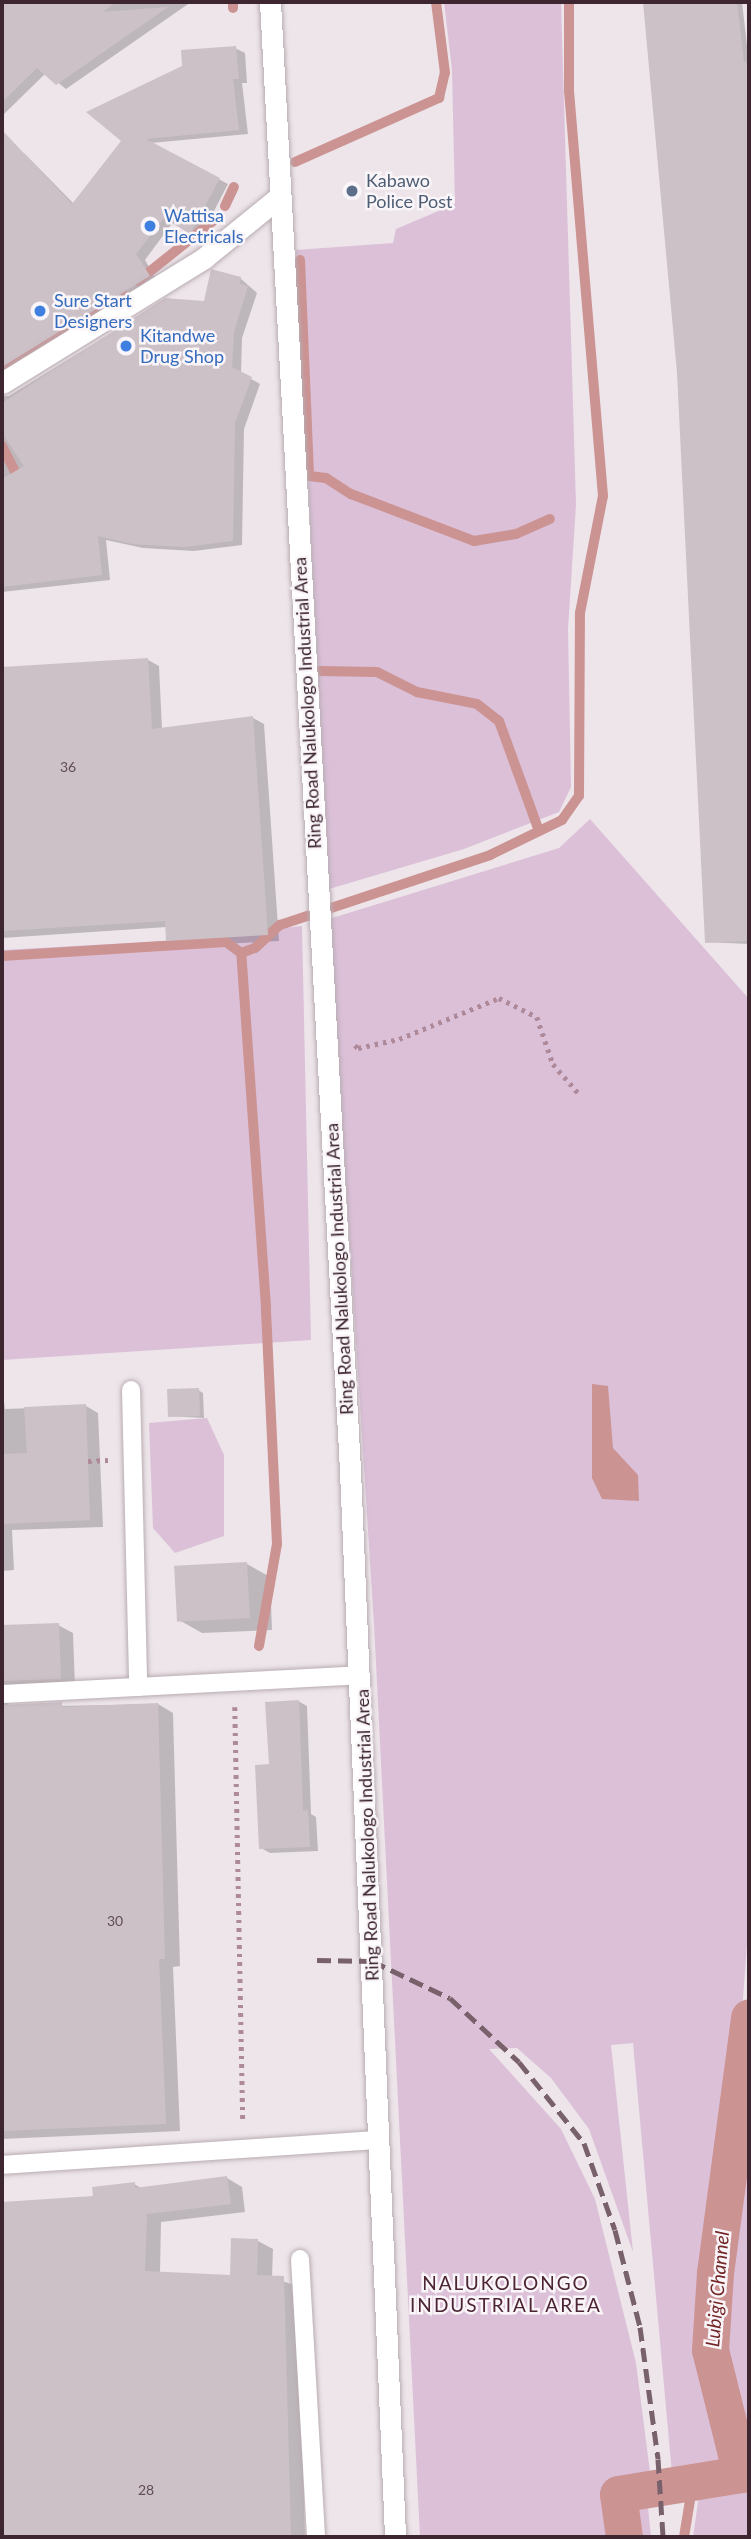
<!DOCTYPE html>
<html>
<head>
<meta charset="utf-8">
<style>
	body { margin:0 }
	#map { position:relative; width:751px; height:2539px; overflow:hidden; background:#ede5ea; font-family:Lato,sans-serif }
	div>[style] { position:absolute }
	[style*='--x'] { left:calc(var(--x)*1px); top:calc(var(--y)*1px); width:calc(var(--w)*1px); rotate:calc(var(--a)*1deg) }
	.green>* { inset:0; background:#dbc0d8 }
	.water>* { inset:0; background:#cc9393 }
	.shadow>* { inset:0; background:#0003 }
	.stream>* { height:10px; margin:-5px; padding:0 5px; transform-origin:5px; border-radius:5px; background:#cc9393 }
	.canal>* { height:37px; margin:-18.5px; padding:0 18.5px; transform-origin:18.5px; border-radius:18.5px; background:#cc9393 }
	.building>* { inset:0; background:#cdc1c8; transform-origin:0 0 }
	.path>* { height:4.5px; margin-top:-2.25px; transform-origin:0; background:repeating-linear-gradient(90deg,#ad899a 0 3.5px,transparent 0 8.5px) }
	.roads { filter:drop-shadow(0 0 2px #b8acb2) drop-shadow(0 0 2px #b8acb2) }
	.lane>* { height:18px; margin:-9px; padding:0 9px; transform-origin:9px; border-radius:9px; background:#fff }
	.street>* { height:21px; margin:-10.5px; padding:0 10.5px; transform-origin:10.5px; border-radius:10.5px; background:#fff }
	.rail>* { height:5px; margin-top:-2.5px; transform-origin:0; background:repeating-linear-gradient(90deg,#78616b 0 14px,transparent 0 21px) }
	.dots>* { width:19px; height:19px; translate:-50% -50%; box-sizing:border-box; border:4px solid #f9f5f8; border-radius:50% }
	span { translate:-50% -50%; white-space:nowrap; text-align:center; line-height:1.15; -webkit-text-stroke:5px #f9f5f8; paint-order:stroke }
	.number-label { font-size:14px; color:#614d56 }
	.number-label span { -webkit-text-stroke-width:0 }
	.service-label { font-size:18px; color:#4e5e75 }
	.left { translate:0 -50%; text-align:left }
	.shop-label { font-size:18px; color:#366cbe }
	.street-label { font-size:18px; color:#3d2630 }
	.neighbourhood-label { font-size:19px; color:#4d2434; letter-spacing:2px }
	.water-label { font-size:19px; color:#732626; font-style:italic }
	.frame { position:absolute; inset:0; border:4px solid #3d2630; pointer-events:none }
</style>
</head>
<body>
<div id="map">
	<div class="green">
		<i style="clip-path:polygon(444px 2px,561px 2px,576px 505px,568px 629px,571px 787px,559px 812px,464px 849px,329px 889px,296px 250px,393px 243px,396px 229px,455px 204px,452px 70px)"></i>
		<i style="clip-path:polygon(590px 819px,749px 999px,749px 1917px,740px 2039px,702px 2341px,731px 2464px,672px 2474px,633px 2043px,611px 2045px,633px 2252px,589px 2129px,551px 2078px,517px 2048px,489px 2049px,561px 2129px,595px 2199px,636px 2363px,650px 2472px,609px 2480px,613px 2537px,420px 2537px,374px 1624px,329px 919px,559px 848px)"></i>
		<i style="clip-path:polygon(302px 926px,311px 1340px,2px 1360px,2px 950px,166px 941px)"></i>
		<i style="clip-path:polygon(207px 1418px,224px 1455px,224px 1536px,175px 1553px,153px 1528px,149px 1423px)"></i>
		<i style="clip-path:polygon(749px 2111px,749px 2473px,720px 2347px,724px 2276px)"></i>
		<i style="clip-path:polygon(749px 2478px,749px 2537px,693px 2537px,700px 2488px)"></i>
		<i style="clip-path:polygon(631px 2507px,648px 2507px,651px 2537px,637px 2537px)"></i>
	</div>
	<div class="water">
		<i style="clip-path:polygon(592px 1384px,608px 1386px,613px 1448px,638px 1475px,639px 1501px,602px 1499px,592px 1478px)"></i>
	</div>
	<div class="shadow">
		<i style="clip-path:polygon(2px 2px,191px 2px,66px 89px,46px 73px,2px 116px)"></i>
		<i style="clip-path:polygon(645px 2px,742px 2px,749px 63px,749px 944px,707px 942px,678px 373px)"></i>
		<i style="clip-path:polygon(235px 48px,245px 53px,247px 83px,242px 83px,248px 134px,151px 143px,228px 184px,200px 238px,173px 222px,145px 260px,158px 282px,2px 381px,2px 155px,15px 148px,25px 154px,74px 204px)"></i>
		<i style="clip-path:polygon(240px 278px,257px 293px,242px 338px,241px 373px,260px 384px,244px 429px,242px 545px,194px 551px,143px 548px,106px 540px,110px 580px,2px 592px,2px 396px,9px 396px,165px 300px,205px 303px)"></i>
		<i style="clip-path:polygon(148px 660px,159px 666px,162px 729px,253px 718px,264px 724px,279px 941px,179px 946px,168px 939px,167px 927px,2px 938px,2px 669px)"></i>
		<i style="clip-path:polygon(2px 1386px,5px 1409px,86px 1406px,98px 1413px,103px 1527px,12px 1530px,14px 1570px,2px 1571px)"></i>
		<i style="clip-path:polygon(198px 1390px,203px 1393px,204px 1418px,170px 1416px)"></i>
		<i style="clip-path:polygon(247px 1564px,270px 1577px,272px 1630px,202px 1633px,179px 1620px)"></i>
		<i style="clip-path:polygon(58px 1625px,73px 1633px,75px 1687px,16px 1690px,7px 1707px,158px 1704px,173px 1713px,180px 1966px,173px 1967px,180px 2131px,2px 2139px,2px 1627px)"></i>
		<i style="clip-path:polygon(298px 1701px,307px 1706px,311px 1814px,316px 1817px,318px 1851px,270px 1853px,261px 1848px,271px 1766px)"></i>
		<i style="clip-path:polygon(227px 2178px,242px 2187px,245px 2212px,161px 2222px,160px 2273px,232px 2276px,258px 2241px,273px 2249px,272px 2278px,298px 2286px,305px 2537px,2px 2537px,2px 2203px,95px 2198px,134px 2184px,143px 2189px)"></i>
	</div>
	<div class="stream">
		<i style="--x:233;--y:8;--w:6;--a:-90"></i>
		<i style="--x:295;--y:162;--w:158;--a:-24"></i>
		<i style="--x:439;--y:98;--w:26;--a:-77"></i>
		<i style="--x:445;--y:73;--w:72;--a:-97.2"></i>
		<i style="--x:225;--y:206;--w:21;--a:-65"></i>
		<i style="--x:300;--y:260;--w:216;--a:87.6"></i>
		<i style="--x:309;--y:476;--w:17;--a:7"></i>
		<i style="--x:326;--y:478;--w:30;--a:33"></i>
		<i style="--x:351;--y:494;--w:132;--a:20.9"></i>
		<i style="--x:474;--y:541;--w:43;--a:-9.5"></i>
		<i style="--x:516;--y:534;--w:37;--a:-24"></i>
		<i style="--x:138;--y:281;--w:102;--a:-38.7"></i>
		<i style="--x:2;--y:372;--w:144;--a:-33.4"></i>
		<i style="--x:2;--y:446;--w:28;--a:63"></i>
		<i style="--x:319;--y:671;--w:58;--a:1"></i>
		<i style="--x:377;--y:672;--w:45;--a:26.6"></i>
		<i style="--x:417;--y:692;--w:61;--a:11.3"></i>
		<i style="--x:477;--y:704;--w:28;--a:38"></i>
		<i style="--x:499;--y:721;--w:117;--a:70"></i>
		<i style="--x:2;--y:956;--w:224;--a:-3.6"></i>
		<i style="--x:226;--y:942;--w:19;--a:36"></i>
		<i style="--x:259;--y:1646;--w:104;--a:-80"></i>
		<i style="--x:277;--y:1544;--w:237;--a:-92.7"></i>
		<i style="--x:266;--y:1307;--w:355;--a:-94"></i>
		<i style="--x:241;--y:953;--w:15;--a:-20"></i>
		<i style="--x:255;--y:948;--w:34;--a:-43"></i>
		<i style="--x:280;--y:925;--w:221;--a:-18.4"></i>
		<i style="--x:490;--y:855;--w:80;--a:-25.9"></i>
		<i style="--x:562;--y:820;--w:29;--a:-55"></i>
		<i style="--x:579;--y:796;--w:183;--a:-89.7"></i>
		<i style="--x:580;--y:613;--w:119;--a:-78.9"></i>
		<i style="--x:603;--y:496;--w:406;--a:-94.8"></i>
		<i style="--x:569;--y:91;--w:89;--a:-90"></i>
		<i style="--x:744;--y:2064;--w:5;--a:11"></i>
		<i style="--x:684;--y:2537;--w:56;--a:-80.7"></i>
	</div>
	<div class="canal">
		<i style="--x:624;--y:2537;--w:43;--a:-97.9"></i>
		<i style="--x:618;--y:2494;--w:125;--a:-9.2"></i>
		<i style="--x:741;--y:2474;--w:128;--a:-104"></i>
		<i style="--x:710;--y:2350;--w:77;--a:-86.3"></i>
		<i style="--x:715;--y:2273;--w:258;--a:-82.4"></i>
	</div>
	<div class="building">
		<i style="clip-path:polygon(2px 2px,115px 2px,103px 12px,168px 7px,56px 85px,37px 68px,2px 102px)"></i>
		<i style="clip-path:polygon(643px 2px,737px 2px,744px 62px,749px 61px,749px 941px,705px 943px,677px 373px)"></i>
		<i style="clip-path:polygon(236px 46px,239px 79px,233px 79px,239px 130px,146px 139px,220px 178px,190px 234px,164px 218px,136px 254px,150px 276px,2px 367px,2px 130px,72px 204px,121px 141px,86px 112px,182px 66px,181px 50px)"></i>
		<i style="clip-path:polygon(211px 269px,241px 277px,240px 284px,248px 286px,234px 332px,232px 367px,252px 377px,235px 423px,233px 541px,184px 547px,132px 544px,98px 536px,102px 575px,2px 587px,2px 479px,24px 466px,2px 433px,2px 403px,165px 298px,204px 301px)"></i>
		<i style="clip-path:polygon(148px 658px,152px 729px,253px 716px,268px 935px,166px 941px,165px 921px,2px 931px,2px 667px)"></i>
		<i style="left:199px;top:1388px;width:28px;height:32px;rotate:88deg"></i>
		<i style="clip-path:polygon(86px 1404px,90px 1520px,2px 1524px,2px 1454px,27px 1453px,24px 1407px)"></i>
		<i style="left:247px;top:1562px;width:56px;height:73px;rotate:87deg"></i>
		<i style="left:59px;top:1623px;width:56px;height:57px;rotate:88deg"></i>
		<i style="clip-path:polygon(299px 1700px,303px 1811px,308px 1810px,310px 1847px,259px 1849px,255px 1765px,269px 1764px,265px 1702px)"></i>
		<i style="clip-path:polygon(62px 1702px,62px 1707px,158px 1703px,165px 1959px,159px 1959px,166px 2124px,2px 2131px,2px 1705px)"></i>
		<i style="clip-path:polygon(227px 2176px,231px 2204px,147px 2214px,145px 2271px,230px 2275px,231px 2238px,258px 2239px,257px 2275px,284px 2276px,291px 2537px,2px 2537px,2px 2202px,93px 2196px,92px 2187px,135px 2182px,135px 2188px)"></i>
	</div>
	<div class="path">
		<i style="--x:355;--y:1045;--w:4;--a:45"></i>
		<i style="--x:358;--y:1048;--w:42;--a:-12.4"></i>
		<i style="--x:399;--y:1039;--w:108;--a:-22.3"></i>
		<i style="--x:499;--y:998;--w:42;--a:26.6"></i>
		<i style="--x:537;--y:1017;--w:50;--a:71.2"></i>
		<i style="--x:553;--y:1064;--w:41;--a:48.9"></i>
		<i style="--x:88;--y:1461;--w:20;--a:-3"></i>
		<i style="--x:235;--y:1707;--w:415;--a:88.9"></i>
	</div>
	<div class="roads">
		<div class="lane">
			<i style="--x:131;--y:1390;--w:297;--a:88.6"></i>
			<i style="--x:2;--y:1694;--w:359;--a:-3"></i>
			<i style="--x:2;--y:2165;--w:378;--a:-3.8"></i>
			<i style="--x:300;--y:2259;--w:278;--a:86.7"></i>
		</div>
		<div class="street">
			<i style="--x:270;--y:2;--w:1471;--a:86.88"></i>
			<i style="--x:350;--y:1471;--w:1067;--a:87.58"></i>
			<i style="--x:2;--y:383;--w:238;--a:-31.7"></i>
			<i style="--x:204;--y:258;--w:97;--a:-39.1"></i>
		</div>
	</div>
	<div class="rail">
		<i style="--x:317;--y:1960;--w:55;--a:1"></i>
		<i style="--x:372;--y:1961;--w:86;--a:25.4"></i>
		<i style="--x:450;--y:1998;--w:94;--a:42.8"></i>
		<i style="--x:519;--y:2062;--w:104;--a:51.3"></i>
		<i style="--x:584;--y:2143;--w:92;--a:70.4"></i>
		<i style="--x:615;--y:2230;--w:100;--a:75.5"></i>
		<i style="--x:640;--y:2327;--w:133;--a:82.2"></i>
		<i style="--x:658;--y:2459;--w:78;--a:86.3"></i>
	</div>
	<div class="dots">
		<i style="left:352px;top:191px;background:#5c6f8a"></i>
		<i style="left:150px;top:226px;background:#3f7fe0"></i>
		<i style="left:40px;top:311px;background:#3f7fe0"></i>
		<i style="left:126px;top:346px;background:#3f7fe0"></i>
	</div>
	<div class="number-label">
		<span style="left:68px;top:767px">36</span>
		<span style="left:115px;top:1921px">30</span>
		<span style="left:146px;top:2490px">28</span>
	</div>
	<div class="service-label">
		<span class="left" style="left:366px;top:191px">Kabawo<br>Police Post</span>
	</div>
	<div class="shop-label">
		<span class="left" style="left:164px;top:226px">Wattisa<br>Electricals</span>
		<span class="left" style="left:54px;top:311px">Sure Start<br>Designers</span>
		<span class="left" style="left:140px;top:346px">Kitandwe<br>Drug Shop</span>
	</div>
	<div class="street-label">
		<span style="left:307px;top:703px;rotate:-93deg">Ring Road Nalukologo Industrial Area</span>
		<span style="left:339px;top:1269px;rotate:-93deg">Ring Road Nalukologo Industrial Area</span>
		<span style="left:367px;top:1835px;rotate:-92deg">Ring Road Nalukologo Industrial Area</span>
	</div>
	<div class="neighbourhood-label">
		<span style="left:506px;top:2294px">NALUKOLONGO<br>INDUSTRIAL AREA</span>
	</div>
	<div class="water-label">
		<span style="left:717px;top:2289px;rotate:-85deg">Lubigi Channel</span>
	</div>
	<div class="frame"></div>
</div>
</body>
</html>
